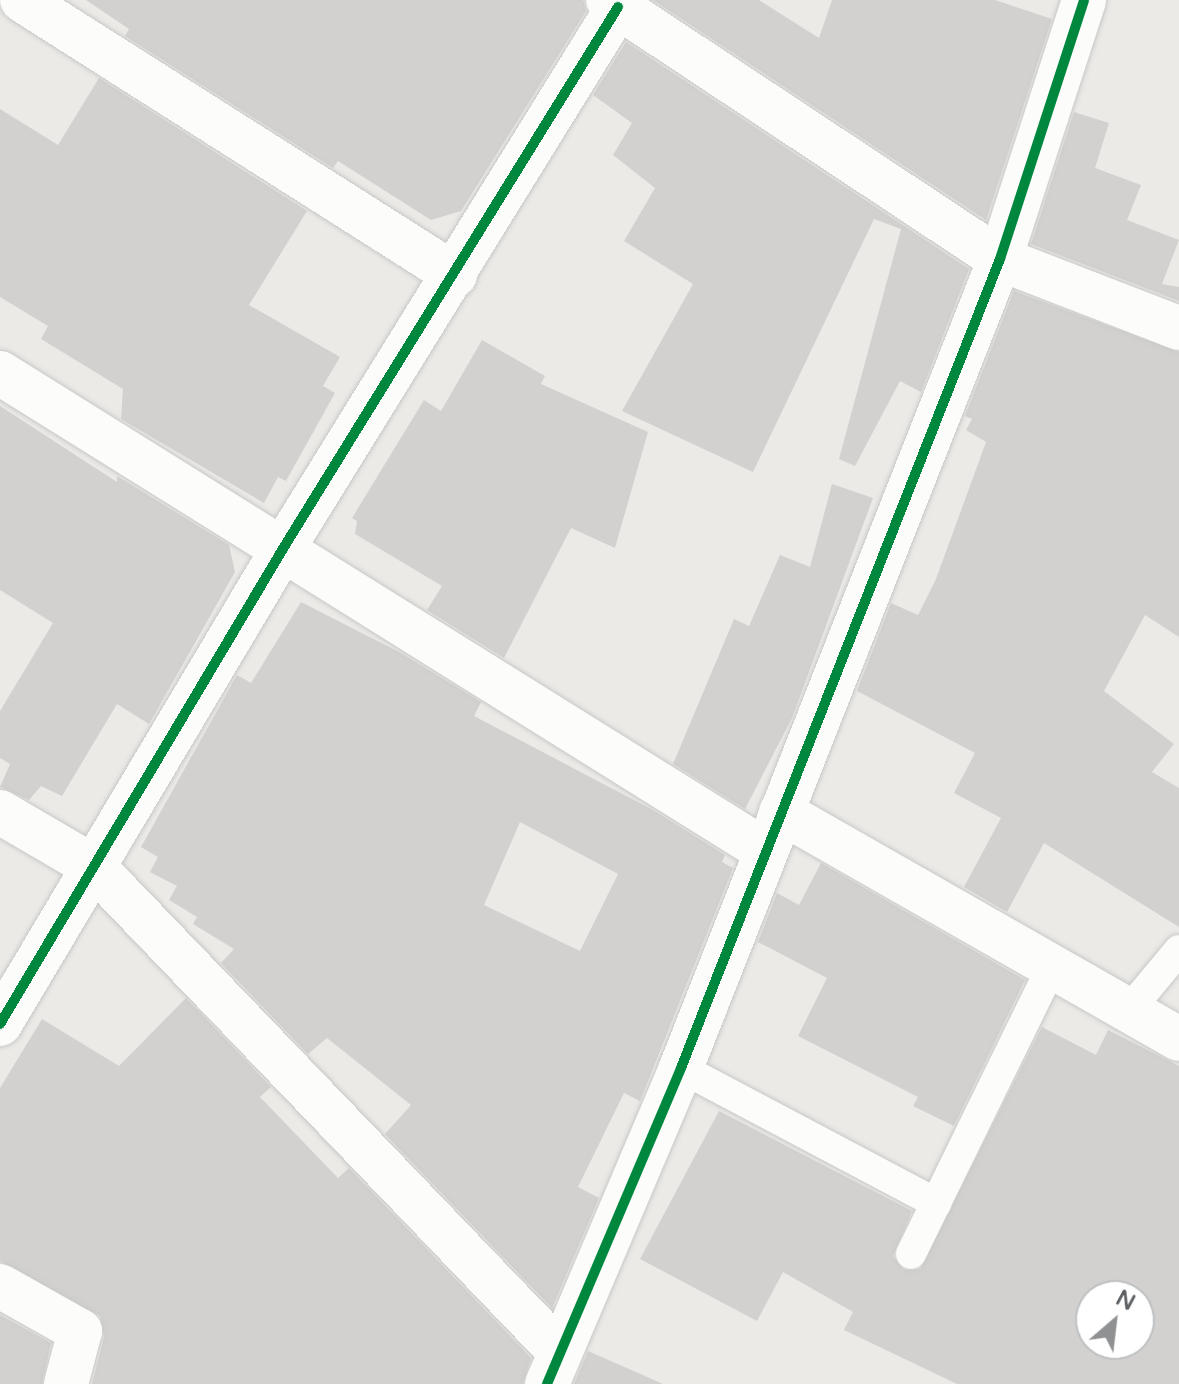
<!DOCTYPE html>
<html>
<head>
<meta charset="utf-8">
<style>
	body { margin:0 }
	#map { position:relative; width:1179px; height:1384px; overflow:hidden; background:#ebeae7; font-family:"Varela Round",sans-serif }
	div>[style] { position:absolute }
	[style*='--x'] { left:calc(var(--x)*1px); top:calc(var(--y)*1px); width:calc(var(--w)*1px); rotate:calc(var(--a)*1deg) }
	.building>* { inset:0; background:#d2d1d0 }
	.roads { filter:drop-shadow(0 0 2px #c8c8c7) drop-shadow(0 0 2px #c8c8c7) }
	.service>* { height:30px; margin:-15px; padding:0 15px; transform-origin:15px; border-radius:15px; background:#fcfcfb }
	.minor>* { height:44px; margin:-22px; padding:0 22px; transform-origin:22px; border-radius:22px; background:#fcfcfb }
	.cycleway>* { height:10px; margin:-5px; padding:0 5px; transform-origin:5px; border-radius:5px; background:#00873e }
	span { translate:-50% -50%; white-space:nowrap; text-align:center; line-height:1.15; -webkit-text-stroke:6px #fff; paint-order:stroke }
	.north { position:absolute; left:1075px; top:1280px; width:80px; height:80px; box-sizing:border-box; background:#fff; border:2px solid #bec0c1; border-radius:50%; rotate:28deg; font-size:22px; font-weight:700; line-height:32px; text-align:center; color:#5d6164 }
	.north::after { content:''; display:block; margin:auto; width:28px; height:36px; background:#8f9192; clip-path:polygon(50% 0,100% 100%,50% 72%,0 100%) }
</style>
</head>
<body>
<div id="map">
	<div class="building">
		<i style="clip-path:polygon(86px 0,583px 0,586px 11px,461px 211px,431px 220px,338px 161px,333px 168px,125px 36px,129px 29px)"></i>
		<i style="clip-path:polygon(653px 0,759px 0,819px 38px,832px 0,995px 0,1052px 19px,986px 220px)"></i>
		<i style="clip-path:polygon(626px 42px,969px 269px,921px 392px,900px 381px,855px 466px,839px 459px,901px 229px,874px 219px,753px 472px,622px 411px,693px 284px,624px 241px,655px 188px,613px 155px,632px 123px,593px 95px)"></i>
		<i style="clip-path:polygon(99px 78px,307px 211px,249px 305px,340px 357px,323px 386px,335px 393px,286px 481px,278px 477px,264px 503px,121px 419px,123px 389px,41px 339px,48px 326px,0 297px,0 109px,58px 145px)"></i>
		<i style="clip-path:polygon(1074px 112px,1109px 123px,1095px 168px,1141px 185px,1127px 220px,1179px 240px,1162px 284px,1179px 287px,1179px 301px,1031px 244px)"></i>
		<i style="clip-path:polygon(1014px 291px,1179px 352px,1179px 637px,1145px 615px,1104px 691px,1174px 744px,1152px 772px,1179px 788px,1179px 927px,1044px 843px,1007px 912px,964px 887px,1001px 818px,954px 793px,975px 753px,857px 691px,891px 603px,918px 615px,936px 579px,986px 442px,966px 430px,972px 419px,965px 416px)"></i>
		<i style="clip-path:polygon(482px 340px,545px 376px,541px 384px,648px 432px,615px 548px,571px 528px,504px 658px,427px 610px,442px 586px,355px 534px,357px 521px,352px 518px,424px 400px,441px 411px)"></i>
		<i style="clip-path:polygon(0 406px,117px 482px,117px 476px,229px 545px,235px 572px,149px 724px,117px 704px,62px 796px,41px 786px,29px 800px,0 787px,10px 764px,0 758px,0 711px,53px 623px,0 590px)"></i>
		<i style="clip-path:polygon(832px 484px,873px 498px,792px 718px,745px 809px,673px 764px,734px 619px,749px 626px,780px 555px,810px 567px)"></i>
		<i style="clip-path:polygon(evenodd,301px 602px,401px 653px,481px 702px,474px 716px,653px 810px,725px 855px,722px 862px,733px 868px,640px 1101px,624px 1093px,578px 1187px,599px 1198px,552px 1308px,385px 1134px,411px 1105px,327px 1038px,308px 1054px,221px 963px,234px 949px,193px 924px,197px 917px,169px 900px,177px 886px,150px 872px,158px 857px,141px 847px,237px 675px,251px 683px,301px 602px,520px 822px,618px 874px,580px 951px,484px 905px,520px 822px)"></i>
		<i style="clip-path:polygon(821px 863px,1025px 980px,954px 1126px,913px 1106px,918px 1097px,798px 1036px,827px 978px,758px 942px,777px 893px,799px 905px)"></i>
		<i style="clip-path:polygon(186px 998px,271px 1087px,260px 1097px,338px 1178px,349px 1168px,531px 1358px,523px 1384px,92px 1384px,104px 1337px,100px 1316px,0 1261px,0 1088px,42px 1019px,119px 1066px)"></i>
		<i style="clip-path:polygon(evenodd,1042px 1027px,1096px 1055px,1108px 1030px,1179px 1066px,1179px 1384px,957px 1384px,844px 1330px,853px 1312px,783px 1272px,757px 1321px,640px 1259px,719px 1111px,912px 1211px,893px 1256px,904px 1270px,920px 1269px,1042px 1027px,1091px 1296px,1139px 1296px,1139px 1344px,1091px 1344px,1091px 1296px)"></i>
		<i style="clip-path:polygon(0 1315px,51px 1343px,42px 1384px,0 1384px)"></i>
		<i style="clip-path:polygon(588px 1351px,663px 1384px,574px 1384px)"></i>
	</div>
	<div class="roads">
		<div class="service">
			<i style="--x:1129;--y:1010;--w:78;--a:-50.2"></i>
			<i style="--x:681;--y:1068;--w:289;--a:27.9"></i>
			<i style="--x:911;--y:1254;--w:321;--a:-63.9"></i>
		</div>
		<div class="minor">
			<i style="--x:22;--y:0;--w:513;--a:32.42"></i>
			<i style="--x:608;--y:0;--w:470;--a:33.5"></i>
			<i style="--x:1000;--y:259;--w:192;--a:21.1"></i>
			<i style="--x:0;--y:373;--w:903;--a:31.97"></i>
			<i style="--x:0;--y:812;--w:109;--a:30.3"></i>
			<i style="--x:94;--y:867;--w:671;--a:46.15"></i>
			<i style="--x:781;--y:812;--w:458;--a:29.7"></i>
			<i style="--x:0;--y:1024;--w:555;--a:-59.23"></i>
			<i style="--x:284;--y:547;--w:635;--a:-58.26"></i>
			<i style="--x:0;--y:1286;--w:92;--a:29.4"></i>
			<i style="--x:80;--y:1331;--w:55;--a:104.8"></i>
			<i style="--x:547;--y:1384;--w:343;--a:-67"></i>
			<i style="--x:681;--y:1068;--w:870;--a:-68.48"></i>
			<i style="--x:1000;--y:259;--w:272;--a:-72"></i>
		</div>
	</div>
	<div class="cycleway">
		<i style="--x:0;--y:1024;--w:555;--a:-59.23"></i>
		<i style="--x:284;--y:547;--w:635;--a:-58.26"></i>
		<i style="--x:547;--y:1384;--w:343;--a:-67"></i>
		<i style="--x:681;--y:1068;--w:870;--a:-68.48"></i>
		<i style="--x:1000;--y:259;--w:272;--a:-72"></i>
	</div>
	<div class="north">N</div>
</div>
</body>
</html>
